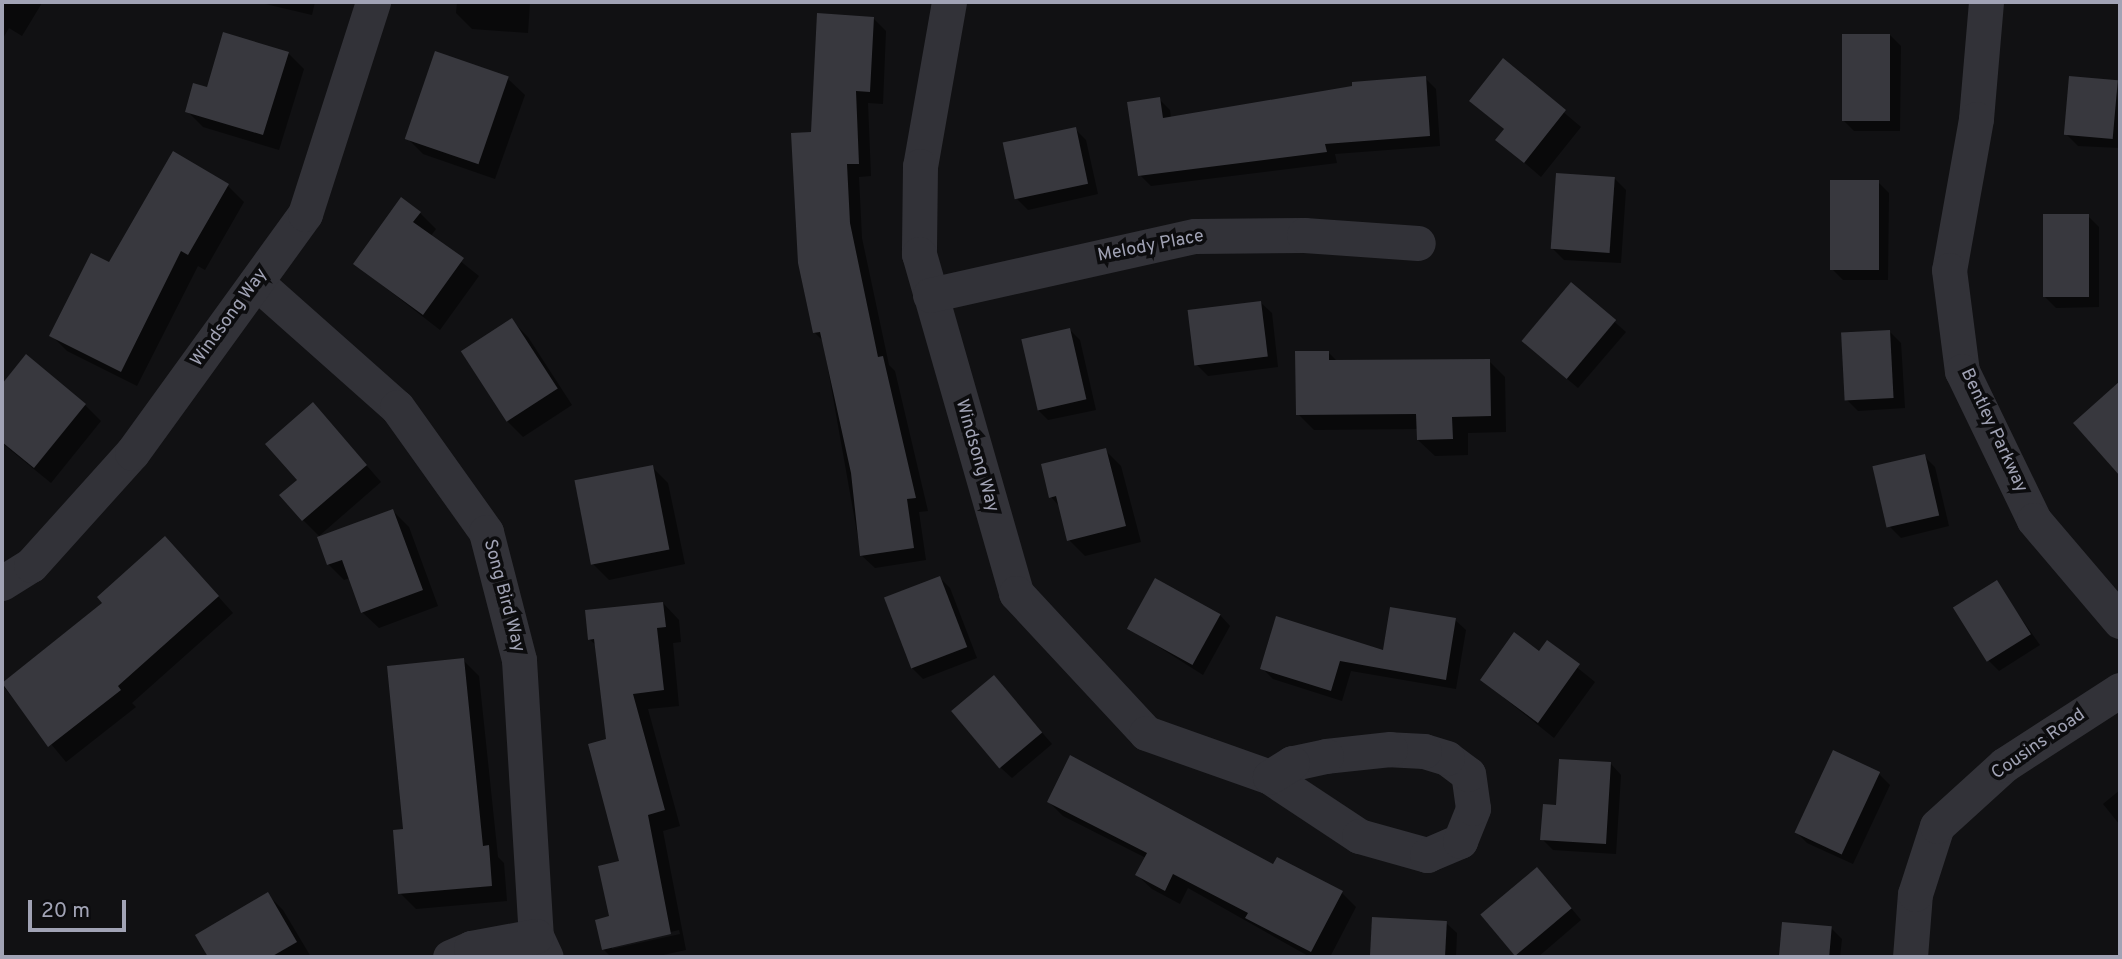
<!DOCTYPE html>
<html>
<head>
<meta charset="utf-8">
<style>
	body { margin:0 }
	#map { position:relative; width:2122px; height:959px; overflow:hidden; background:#111113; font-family:Overpass,sans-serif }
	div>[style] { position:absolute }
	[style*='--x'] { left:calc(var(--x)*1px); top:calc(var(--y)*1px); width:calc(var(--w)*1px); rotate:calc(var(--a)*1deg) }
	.shadow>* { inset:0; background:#0007; transform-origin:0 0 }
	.building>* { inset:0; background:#38383e; transform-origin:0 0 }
	.street>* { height:35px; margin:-17.5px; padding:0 17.5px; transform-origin:17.5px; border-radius:17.5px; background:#323238 }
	span { translate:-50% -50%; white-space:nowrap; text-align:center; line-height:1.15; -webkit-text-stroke:7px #0c0c0e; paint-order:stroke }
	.street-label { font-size:18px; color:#a1a3b5 }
	.frame { position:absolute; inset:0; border:4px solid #a1a3b5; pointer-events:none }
	.scale { position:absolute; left:28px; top:900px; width:98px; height:32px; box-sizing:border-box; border:4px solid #a1a3b5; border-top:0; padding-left:9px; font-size:21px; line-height:24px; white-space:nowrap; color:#a1a3b5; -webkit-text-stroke:5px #0c0c0e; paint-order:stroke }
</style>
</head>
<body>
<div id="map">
	<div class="shadow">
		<i style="clip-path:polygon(2px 2px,41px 2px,42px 3px,22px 36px,9px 28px,2px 40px)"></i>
		<i style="clip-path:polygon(257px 2px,315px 2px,312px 15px)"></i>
		<i style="clip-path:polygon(457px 2px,530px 2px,528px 33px,472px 29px,456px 13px)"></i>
		<i style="left:1053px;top:2px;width:58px;height:1px"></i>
		<i style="clip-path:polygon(873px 18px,886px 31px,883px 104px,868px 103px,871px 176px,859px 177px,862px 238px,889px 365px,895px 371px,928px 511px,919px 512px,926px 560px,875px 568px,861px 555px,823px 341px,815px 333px,812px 134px)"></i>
		<i style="clip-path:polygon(1890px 35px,1901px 46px,1900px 131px,1854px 131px,1843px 120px)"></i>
		<i style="clip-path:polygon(288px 53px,304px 69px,279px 150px,203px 127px,187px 111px,208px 89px)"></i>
		<i style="clip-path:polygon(436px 54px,508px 79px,525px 95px,495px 179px,423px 154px,407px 138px)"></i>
		<i style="clip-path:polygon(1503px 61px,1581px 127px,1541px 177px,1497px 139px,1505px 130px,1472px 101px)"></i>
		<i style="clip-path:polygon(1425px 78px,1436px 89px,1440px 146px,1335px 154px,1337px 163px,1151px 186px,1140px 175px,1159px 99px,1170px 110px,1171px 119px)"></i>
		<i style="clip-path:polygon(2117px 81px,2120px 148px,2078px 146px,2067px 135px)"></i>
		<i style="clip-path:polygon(1075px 129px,1086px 140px,1098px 194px,1028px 210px,1017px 199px)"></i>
		<i style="clip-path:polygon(173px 154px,228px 186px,244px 202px,205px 270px,198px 266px,137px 386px,67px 351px,51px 335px,109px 265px)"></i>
		<i style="clip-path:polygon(1615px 179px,1626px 190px,1621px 263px,1564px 260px,1553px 249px)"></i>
		<i style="clip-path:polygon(1878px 182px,1889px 193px,1888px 280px,1843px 280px,1832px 269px)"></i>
		<i style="clip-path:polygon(420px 213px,436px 229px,430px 237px,479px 276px,440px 330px,355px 264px)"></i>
		<i style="clip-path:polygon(2088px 216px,2099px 227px,2099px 307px,2056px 308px,2045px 297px)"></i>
		<i style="clip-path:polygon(1571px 284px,1626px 332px,1578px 388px,1534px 351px)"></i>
		<i style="clip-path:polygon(1261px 303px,1272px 313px,1278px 367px,1208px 376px,1197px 365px)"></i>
		<i style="clip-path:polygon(512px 321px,528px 337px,572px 405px,523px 437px,507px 421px,463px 353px)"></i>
		<i style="clip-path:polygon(1069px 329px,1080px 340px,1096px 410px,1048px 420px,1038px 410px)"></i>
		<i style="clip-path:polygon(1890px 332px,1901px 343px,1905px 408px,1858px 411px,1847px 400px)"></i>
		<i style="clip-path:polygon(1328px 352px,1338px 362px,1489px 361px,1505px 377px,1506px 432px,1468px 433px,1468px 455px,1435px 456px,1418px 440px,1418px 429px,1314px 430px,1298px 414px)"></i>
		<i style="clip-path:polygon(13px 390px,85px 405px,101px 421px,51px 483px,2px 443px,2px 404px)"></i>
		<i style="clip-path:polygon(313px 404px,381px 482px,319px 536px,303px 520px,299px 480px)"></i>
		<i style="clip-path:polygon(1105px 450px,1121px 466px,1141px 542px,1085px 556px,1069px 540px,1060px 507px,1051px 497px)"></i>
		<i style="clip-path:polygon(1924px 456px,1935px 467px,1949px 526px,1901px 538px,1890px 527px)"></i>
		<i style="clip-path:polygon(652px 467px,668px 483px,685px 564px,609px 580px,593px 564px)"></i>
		<i style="clip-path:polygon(393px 511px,409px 527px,438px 606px,379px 628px,362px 612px,350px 578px,344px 580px,328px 564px)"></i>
		<i style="clip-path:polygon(181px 555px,233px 613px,132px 703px,136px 707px,66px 762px,2px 685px,105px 603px)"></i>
		<i style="clip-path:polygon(940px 578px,950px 588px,977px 658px,923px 679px,912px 668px)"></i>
		<i style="clip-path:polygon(1996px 583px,2040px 645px,1999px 671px,1989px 661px)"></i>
		<i style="clip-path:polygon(evenodd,663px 603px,679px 620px,681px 642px,673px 643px,679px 706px,648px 709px,680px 826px,663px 831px,686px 950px,654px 957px,611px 957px,603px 949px,622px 862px,597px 646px,589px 639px,663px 603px,679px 930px,680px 934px,612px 949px,612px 946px,679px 930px)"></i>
		<i style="clip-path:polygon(1220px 615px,1230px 626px,1203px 675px,1129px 628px)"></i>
		<i style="clip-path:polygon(1455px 620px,1466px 630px,1456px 689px,1351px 671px,1342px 701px,1273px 679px,1262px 668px,1384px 652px)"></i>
		<i style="clip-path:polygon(1547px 643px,1595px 682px,1554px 738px,1482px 680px,1540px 653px)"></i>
		<i style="clip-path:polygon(463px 660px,479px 676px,498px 857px,504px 863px,507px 901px,416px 909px,400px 893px,405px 831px)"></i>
		<i style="clip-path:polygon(1004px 689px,1052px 744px,1012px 778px,1001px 768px)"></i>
		<i style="clip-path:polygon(1611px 764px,1621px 775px,1616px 854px,1553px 850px,1542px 839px,1558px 807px)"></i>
		<i style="clip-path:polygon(1879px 774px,1890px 785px,1853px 864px,1807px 843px,1796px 832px)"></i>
		<i style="clip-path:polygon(2120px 790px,2120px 825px,2103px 804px)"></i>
		<i style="clip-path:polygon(1049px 802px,1274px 867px,1342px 893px,1356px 907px,1330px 957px,1310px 957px,1188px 888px,1180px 904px,1152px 889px,1137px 875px,1146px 858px,1063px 816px)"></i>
		<i style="clip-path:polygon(1548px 880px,1581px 920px,1538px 957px,1519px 957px,1483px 915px)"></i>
		<i style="clip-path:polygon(267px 894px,283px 910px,311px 957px,210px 957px,197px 936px)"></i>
		<i style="clip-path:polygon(1373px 919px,1446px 923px,1457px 933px,1456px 957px,1372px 957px)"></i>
		<i style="clip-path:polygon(1784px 924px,1831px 928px,1842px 939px,1840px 957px,1781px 957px)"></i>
	</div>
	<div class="building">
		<i style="clip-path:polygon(817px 13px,874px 17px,870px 92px,856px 91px,859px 164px,847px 164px,850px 223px,878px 357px,883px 356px,916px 498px,907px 499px,914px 548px,860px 556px,851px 473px,820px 332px,813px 333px,798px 263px,791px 133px,811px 132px)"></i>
		<i style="clip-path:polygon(223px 32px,289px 52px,263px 135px,185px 112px,193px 83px,207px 87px)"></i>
		<i style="left:1842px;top:34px;width:48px;height:87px"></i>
		<i style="left:435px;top:51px;width:78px;height:93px;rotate:19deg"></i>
		<i style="clip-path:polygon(1503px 58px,1566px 110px,1524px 163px,1495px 140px,1504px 129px,1469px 101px)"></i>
		<i style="clip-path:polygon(1426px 76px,1430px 136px,1325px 144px,1327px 152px,1138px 176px,1127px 102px,1160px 97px,1163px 118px,1352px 86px,1352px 82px)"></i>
		<i style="left:2069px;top:76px;width:49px;height:59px;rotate:5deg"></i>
		<i style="left:1076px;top:127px;width:58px;height:75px;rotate:78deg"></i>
		<i style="clip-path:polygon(173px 151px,229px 184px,188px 255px,181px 251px,121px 372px,49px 336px,91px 253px,109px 262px)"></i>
		<i style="left:1556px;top:173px;width:59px;height:76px;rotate:4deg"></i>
		<i style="left:1830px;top:180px;width:49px;height:90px"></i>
		<i style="clip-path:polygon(401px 197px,421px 212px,413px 222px,464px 258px,423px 315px,353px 264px)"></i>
		<i style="left:2089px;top:214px;width:83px;height:46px;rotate:90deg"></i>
		<i style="left:1571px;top:282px;width:59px;height:77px;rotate:40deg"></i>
		<i style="left:1261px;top:301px;width:56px;height:74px;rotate:83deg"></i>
		<i style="left:512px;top:318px;width:84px;height:61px;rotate:57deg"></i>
		<i style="left:1070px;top:328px;width:73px;height:50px;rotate:77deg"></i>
		<i style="left:1890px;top:330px;width:68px;height:49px;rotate:87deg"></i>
		<i style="clip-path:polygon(1295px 351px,1329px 351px,1329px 360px,1490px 359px,1491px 416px,1452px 417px,1453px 439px,1417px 440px,1416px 414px,1296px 415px)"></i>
		<i style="clip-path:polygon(26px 354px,86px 404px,34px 468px,2px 442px,2px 384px)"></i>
		<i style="clip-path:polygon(2120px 381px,2120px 476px,2073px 423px)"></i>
		<i style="clip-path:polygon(313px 402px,367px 465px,302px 521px,279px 495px,297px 480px,265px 444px)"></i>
		<i style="clip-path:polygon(1106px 448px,1126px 526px,1067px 541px,1056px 496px,1049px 498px,1041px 464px)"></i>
		<i style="left:1925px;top:454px;width:63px;height:54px;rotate:77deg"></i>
		<i style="left:653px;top:465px;width:86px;height:80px;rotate:79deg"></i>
		<i style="clip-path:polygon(393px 509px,423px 590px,361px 613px,342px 560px,327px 565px,317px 537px)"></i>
		<i style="clip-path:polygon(165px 536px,219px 596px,118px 686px,121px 690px,48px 747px,2px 683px,102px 603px,97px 597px)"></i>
		<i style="left:940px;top:576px;width:76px;height:60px;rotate:69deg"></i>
		<i style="left:1155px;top:578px;width:75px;height:58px;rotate:29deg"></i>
		<i style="left:1997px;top:580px;width:64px;height:52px;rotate:58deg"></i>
		<i style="clip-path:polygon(663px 602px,666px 627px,657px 628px,664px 690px,633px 694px,665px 810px,648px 815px,671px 934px,602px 950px,595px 920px,609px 916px,598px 866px,619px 861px,588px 744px,606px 739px,594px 639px,588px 640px,585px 610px)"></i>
		<i style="clip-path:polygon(1390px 607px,1456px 618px,1446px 680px,1340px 661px,1331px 691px,1260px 669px,1276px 616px,1383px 650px)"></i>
		<i style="clip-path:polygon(1514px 632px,1539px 651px,1547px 640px,1580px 664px,1538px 723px,1480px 680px)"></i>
		<i style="clip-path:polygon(464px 658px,483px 846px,489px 845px,492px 886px,398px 894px,393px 830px,403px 829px,387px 666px)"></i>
		<i style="left:994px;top:675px;width:75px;height:56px;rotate:50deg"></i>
		<i style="left:1833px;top:750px;width:52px;height:91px;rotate:25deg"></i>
		<i style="clip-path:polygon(1070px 755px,1273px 864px,1277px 857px,1343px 891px,1311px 952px,1245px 918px,1248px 913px,1173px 874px,1165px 891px,1135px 875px,1147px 853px,1047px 802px)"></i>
		<i style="clip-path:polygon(1559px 759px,1611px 762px,1606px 844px,1540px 840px,1543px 804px,1556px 805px)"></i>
		<i style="left:1537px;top:867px;width:54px;height:74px;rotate:50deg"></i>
		<i style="clip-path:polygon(268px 892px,297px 942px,271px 957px,208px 957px,195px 935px)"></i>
		<i style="left:1372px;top:917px;width:75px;height:40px;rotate:3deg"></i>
		<i style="left:1782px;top:922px;width:50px;height:35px;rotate:5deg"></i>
	</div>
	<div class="street">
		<i style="--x:949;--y:2;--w:167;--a:100"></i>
		<i style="--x:920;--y:166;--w:88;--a:90.7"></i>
		<i style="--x:919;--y:254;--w:353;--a:74"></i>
		<i style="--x:1016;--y:593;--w:191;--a:47.1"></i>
		<i style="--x:1146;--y:733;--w:132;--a:19.5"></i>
		<i style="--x:1270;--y:777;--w:107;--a:33.5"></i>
		<i style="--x:1359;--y:836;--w:71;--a:15.6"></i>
		<i style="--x:1427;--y:855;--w:36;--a:-23"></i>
		<i style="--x:1460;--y:841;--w:35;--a:-68"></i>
		<i style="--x:1473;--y:808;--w:34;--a:-98"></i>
		<i style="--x:1468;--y:774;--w:26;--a:-143"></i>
		<i style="--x:1447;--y:758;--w:24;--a:-163"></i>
		<i style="--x:1424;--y:751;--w:34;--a:-177"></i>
		<i style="--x:1390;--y:749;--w:64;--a:173.8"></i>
		<i style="--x:1326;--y:756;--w:35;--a:168"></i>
		<i style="--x:1292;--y:763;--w:26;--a:148"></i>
		<i style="--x:1986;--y:2;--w:117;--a:94.9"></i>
		<i style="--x:1976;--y:119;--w:153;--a:100.1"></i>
		<i style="--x:1949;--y:270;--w:102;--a:82.7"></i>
		<i style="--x:1962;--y:371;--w:165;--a:64.2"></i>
		<i style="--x:2034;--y:520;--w:133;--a:49.6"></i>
		<i style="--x:256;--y:282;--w:188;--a:41.6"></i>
		<i style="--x:397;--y:407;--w:153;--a:54.5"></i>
		<i style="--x:486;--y:532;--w:132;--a:75.5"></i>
		<i style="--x:519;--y:660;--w:277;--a:86.5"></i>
		<i style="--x:536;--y:936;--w:23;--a:65"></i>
		<i style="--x:930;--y:295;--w:271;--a:-12.6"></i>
		<i style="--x:1195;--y:236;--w:109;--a:-0.5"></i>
		<i style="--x:1304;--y:235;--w:114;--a:4"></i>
		<i style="--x:2;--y:583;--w:34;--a:-32"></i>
		<i style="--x:31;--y:565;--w:151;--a:-48"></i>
		<i style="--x:132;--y:453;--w:295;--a:-54.1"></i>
		<i style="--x:305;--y:214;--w:223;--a:-72.2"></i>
		<i style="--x:450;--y:957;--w:23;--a:-23"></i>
		<i style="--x:471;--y:948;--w:66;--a:-10.5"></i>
		<i style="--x:1910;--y:957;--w:63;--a:-85.5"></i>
		<i style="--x:1915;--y:894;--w:71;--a:-72.1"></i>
		<i style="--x:1937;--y:826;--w:91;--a:-42.3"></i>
		<i style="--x:2004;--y:765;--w:138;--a:-32.9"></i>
	</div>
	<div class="street-label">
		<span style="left:1151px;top:247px;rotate:-11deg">Melody Place</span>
		<span style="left:230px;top:318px;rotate:-54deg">Windsong Way</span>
		<span style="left:1993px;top:431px;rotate:65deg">Bentley Parkway</span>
		<span style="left:976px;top:456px;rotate:74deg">Windsong Way</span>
		<span style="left:503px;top:596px;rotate:75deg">Song Bird Way</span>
		<span style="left:2039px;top:745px;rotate:-35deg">Cousins Road</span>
	</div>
	<div class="frame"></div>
	<div class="scale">20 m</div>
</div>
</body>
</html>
